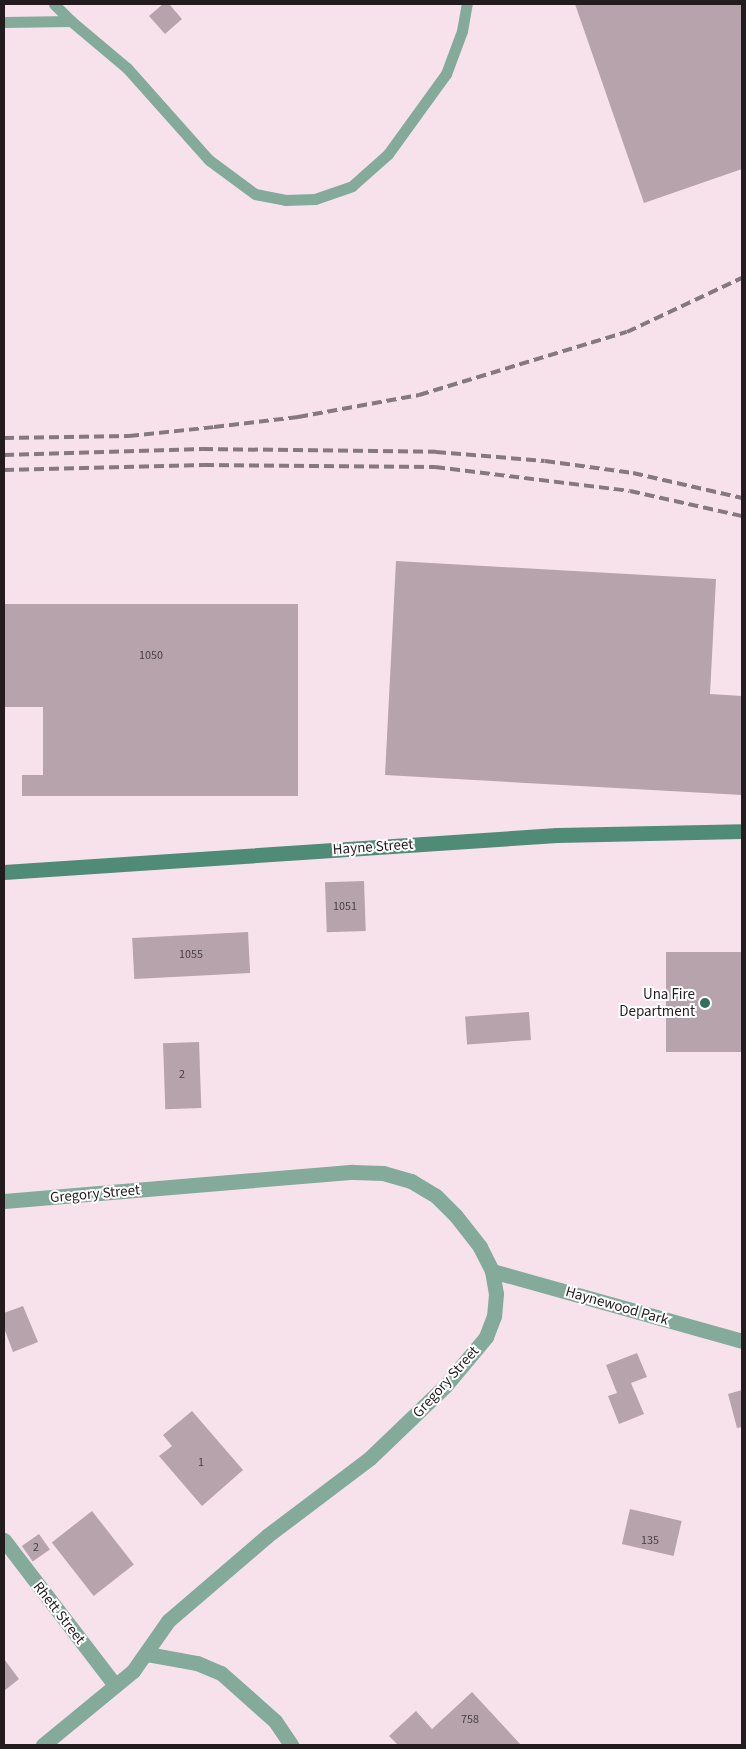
<!DOCTYPE html>
<html>
<head>
<meta charset="utf-8">
<style>
	body { margin:0 }
	#map { position:relative; width:746px; height:1749px; overflow:hidden; background:#f7e2ec; font-family:"Source Sans 3",sans-serif }
	div>[style] { position:absolute }
	[style*='--x'] { left:calc(var(--x)*1px); top:calc(var(--y)*1px); width:calc(var(--w)*1px); rotate:calc(var(--a)*1deg) }
	.building>* { inset:0; background:#b7a3ac; transform-origin:0 0 }
	.lane>* { height:11px; margin:-5.5px; padding:0 5.5px; transform-origin:5.5px; border-radius:5.5px; background:#84aa9c }
	.street>* { height:15px; margin:-7.5px; padding:0 7.5px; transform-origin:7.5px; border-radius:7.5px; background:#84aa9c }
	.secondary>* { height:15px; margin:-7.5px; padding:0 7.5px; transform-origin:7.5px; border-radius:7.5px; background:#508b77 }
	.rail>* { height:4px; margin-top:-2px; transform-origin:0; background:repeating-linear-gradient(90deg,#85787e 0 10px,transparent 0 15px) }
	.dots>* { width:14px; height:14px; translate:-50% -50%; box-sizing:border-box; border:2px solid #fff; border-radius:50% }
	span { translate:-50% -50%; white-space:nowrap; text-align:center; line-height:1.15; -webkit-text-stroke:4px #fff; paint-order:stroke }
	.number-label { font-size:12px; color:#483e42 }
	.number-label span { -webkit-text-stroke-width:0 }
	.street-label { font-size:15px; color:#231c1f }
	.poi-label { font-size:15px; color:#231c1f }
	.right { translate:-100% -50%; text-align:right }
	.frame { position:absolute; inset:0; border:5px solid #231c1f; pointer-events:none }
</style>
</head>
<body>
<div id="map">
	<div class="building">
		<i style="clip-path:polygon(163px 4px,169px 4px,182px 19px,165px 34px,149px 16px)"></i>
		<i style="clip-path:polygon(575px 4px,742px 4px,742px 169px,644px 203px)"></i>
		<i style="clip-path:polygon(396px 561px,716px 579px,710px 694px,742px 696px,742px 795px,385px 775px)"></i>
		<i style="clip-path:polygon(4px 604px,298px 604px,298px 796px,22px 796px,22px 775px,43px 775px,43px 707px,4px 707px)"></i>
		<i style="left:364px;top:881px;width:50px;height:39px;rotate:88deg"></i>
		<i style="left:248px;top:932px;width:41px;height:116px;rotate:87deg"></i>
		<i style="left:742px;top:952px;width:100px;height:76px;rotate:90deg"></i>
		<i style="left:529px;top:1012px;width:28px;height:64px;rotate:86deg"></i>
		<i style="left:199px;top:1042px;width:66px;height:36px;rotate:88deg"></i>
		<i style="clip-path:polygon(23px 1306px,38px 1342px,13px 1352px,4px 1328px,4px 1313px)"></i>
		<i style="clip-path:polygon(637px 1353px,647px 1377px,631px 1383px,644px 1414px,619px 1424px,608px 1396px,617px 1393px,606px 1365px)"></i>
		<i style="clip-path:polygon(742px 1390px,742px 1427px,737px 1428px,728px 1394px)"></i>
		<i style="clip-path:polygon(192px 1411px,243px 1470px,202px 1506px,159px 1456px,172px 1446px,163px 1435px)"></i>
		<i style="left:630px;top:1509px;width:53px;height:36px;rotate:13deg"></i>
		<i style="left:92px;top:1511px;width:68px;height:51px;rotate:52deg"></i>
		<i style="left:39px;top:1534px;width:19px;height:21px;rotate:55deg"></i>
		<i style="clip-path:polygon(4px 1659px,19px 1679px,4px 1691px)"></i>
		<i style="clip-path:polygon(472px 1692px,521px 1745px,398px 1745px,389px 1736px,416px 1711px,432px 1729px)"></i>
	</div>
	<div class="lane">
		<i style="--x:71;--y:21;--w:73;--a:40"></i>
		<i style="--x:127;--y:68;--w:123;--a:48.3"></i>
		<i style="--x:209;--y:160;--w:57;--a:36.5"></i>
		<i style="--x:255;--y:194;--w:31;--a:11"></i>
		<i style="--x:285;--y:200;--w:30;--a:-2"></i>
		<i style="--x:315;--y:199;--w:39;--a:-19"></i>
		<i style="--x:352;--y:186;--w:48;--a:-41.6"></i>
		<i style="--x:388;--y:154;--w:99;--a:-54.1"></i>
		<i style="--x:446;--y:74;--w:46;--a:-69.6"></i>
		<i style="--x:462;--y:31;--w:27;--a:-80"></i>
		<i style="--x:4;--y:22;--w:67;--a:-0.9"></i>
		<i style="--x:71;--y:21;--w:24;--a:-135"></i>
	</div>
	<div class="street">
		<i style="--x:4;--y:1201;--w:350;--a:-4.8"></i>
		<i style="--x:353;--y:1172;--w:30;--a:2"></i>
		<i style="--x:383;--y:1173;--w:29;--a:16"></i>
		<i style="--x:411;--y:1181;--w:29;--a:31"></i>
		<i style="--x:436;--y:1196;--w:28;--a:45"></i>
		<i style="--x:456;--y:1216;--w:39;--a:52"></i>
		<i style="--x:480;--y:1247;--w:27;--a:63"></i>
		<i style="--x:492;--y:1271;--w:23;--a:80"></i>
		<i style="--x:496;--y:1294;--w:22;--a:95"></i>
		<i style="--x:494;--y:1316;--w:22;--a:111"></i>
		<i style="--x:486;--y:1337;--w:64;--a:129.9"></i>
		<i style="--x:445;--y:1386;--w:104;--a:136.2"></i>
		<i style="--x:370;--y:1458;--w:129;--a:142.9"></i>
		<i style="--x:267;--y:1536;--w:130;--a:139.4"></i>
		<i style="--x:168;--y:1621;--w:61;--a:125"></i>
		<i style="--x:133;--y:1671;--w:117;--a:140.6"></i>
		<i style="--x:492;--y:1271;--w:260;--a:15.6"></i>
		<i style="--x:4;--y:1540;--w:183;--a:52.6"></i>
		<i style="--x:147;--y:1654;--w:51;--a:10.2"></i>
		<i style="--x:197;--y:1663;--w:26;--a:23"></i>
		<i style="--x:221;--y:1673;--w:72;--a:41.6"></i>
		<i style="--x:275;--y:1721;--w:29;--a:56"></i>
	</div>
	<div class="secondary">
		<i style="--x:4;--y:872;--w:554;--a:-3.83"></i>
		<i style="--x:557;--y:835;--w:185;--a:-1.2"></i>
	</div>
	<div class="rail">
		<i style="--x:4;--y:438;--w:125;--a:-0.9"></i>
		<i style="--x:129;--y:436;--w:85;--a:-6"></i>
		<i style="--x:214;--y:427;--w:85;--a:-6.8"></i>
		<i style="--x:298;--y:417;--w:123;--a:-10.3"></i>
		<i style="--x:419;--y:395;--w:217;--a:-16.9"></i>
		<i style="--x:627;--y:332;--w:127;--a:-25.2"></i>
		<i style="--x:4;--y:455;--w:199;--a:-1.7"></i>
		<i style="--x:203;--y:449;--w:233;--a:0.7"></i>
		<i style="--x:436;--y:452;--w:109;--a:4.7"></i>
		<i style="--x:545;--y:461;--w:89;--a:7.8"></i>
		<i style="--x:633;--y:473;--w:112;--a:12.9"></i>
		<i style="--x:4;--y:470;--w:200;--a:-1.4"></i>
		<i style="--x:204;--y:465;--w:231;--a:0.5"></i>
		<i style="--x:435;--y:467;--w:196;--a:7"></i>
		<i style="--x:630;--y:491;--w:115;--a:12.6"></i>
	</div>
	<div class="dots">
		<i style="left:705px;top:1003px;background:#316f5c"></i>
	</div>
	<div class="number-label">
		<span style="left:151px;top:656px">1050</span>
		<span style="left:345px;top:907px">1051</span>
		<span style="left:191px;top:955px">1055</span>
		<span style="left:182px;top:1075px">2</span>
		<span style="left:201px;top:1463px">1</span>
		<span style="left:650px;top:1541px">135</span>
		<span style="left:36px;top:1548px">2</span>
		<span style="left:470px;top:1720px">758</span>
	</div>
	<div class="street-label">
		<span style="left:373px;top:847px;rotate:-4deg">Hayne Street</span>
		<span style="left:95px;top:1194px;rotate:-5deg">Gregory Street</span>
		<span style="left:617px;top:1306px;rotate:16deg">Haynewood Park</span>
		<span style="left:446px;top:1382px;rotate:-48deg">Gregory Street</span>
		<span style="left:59px;top:1613px;rotate:52deg">Rhett Street</span>
	</div>
	<div class="poi-label">
		<span class="right" style="left:695px;top:1003px">Una Fire<br>Department</span>
	</div>
	<div class="frame"></div>
</div>
</body>
</html>
